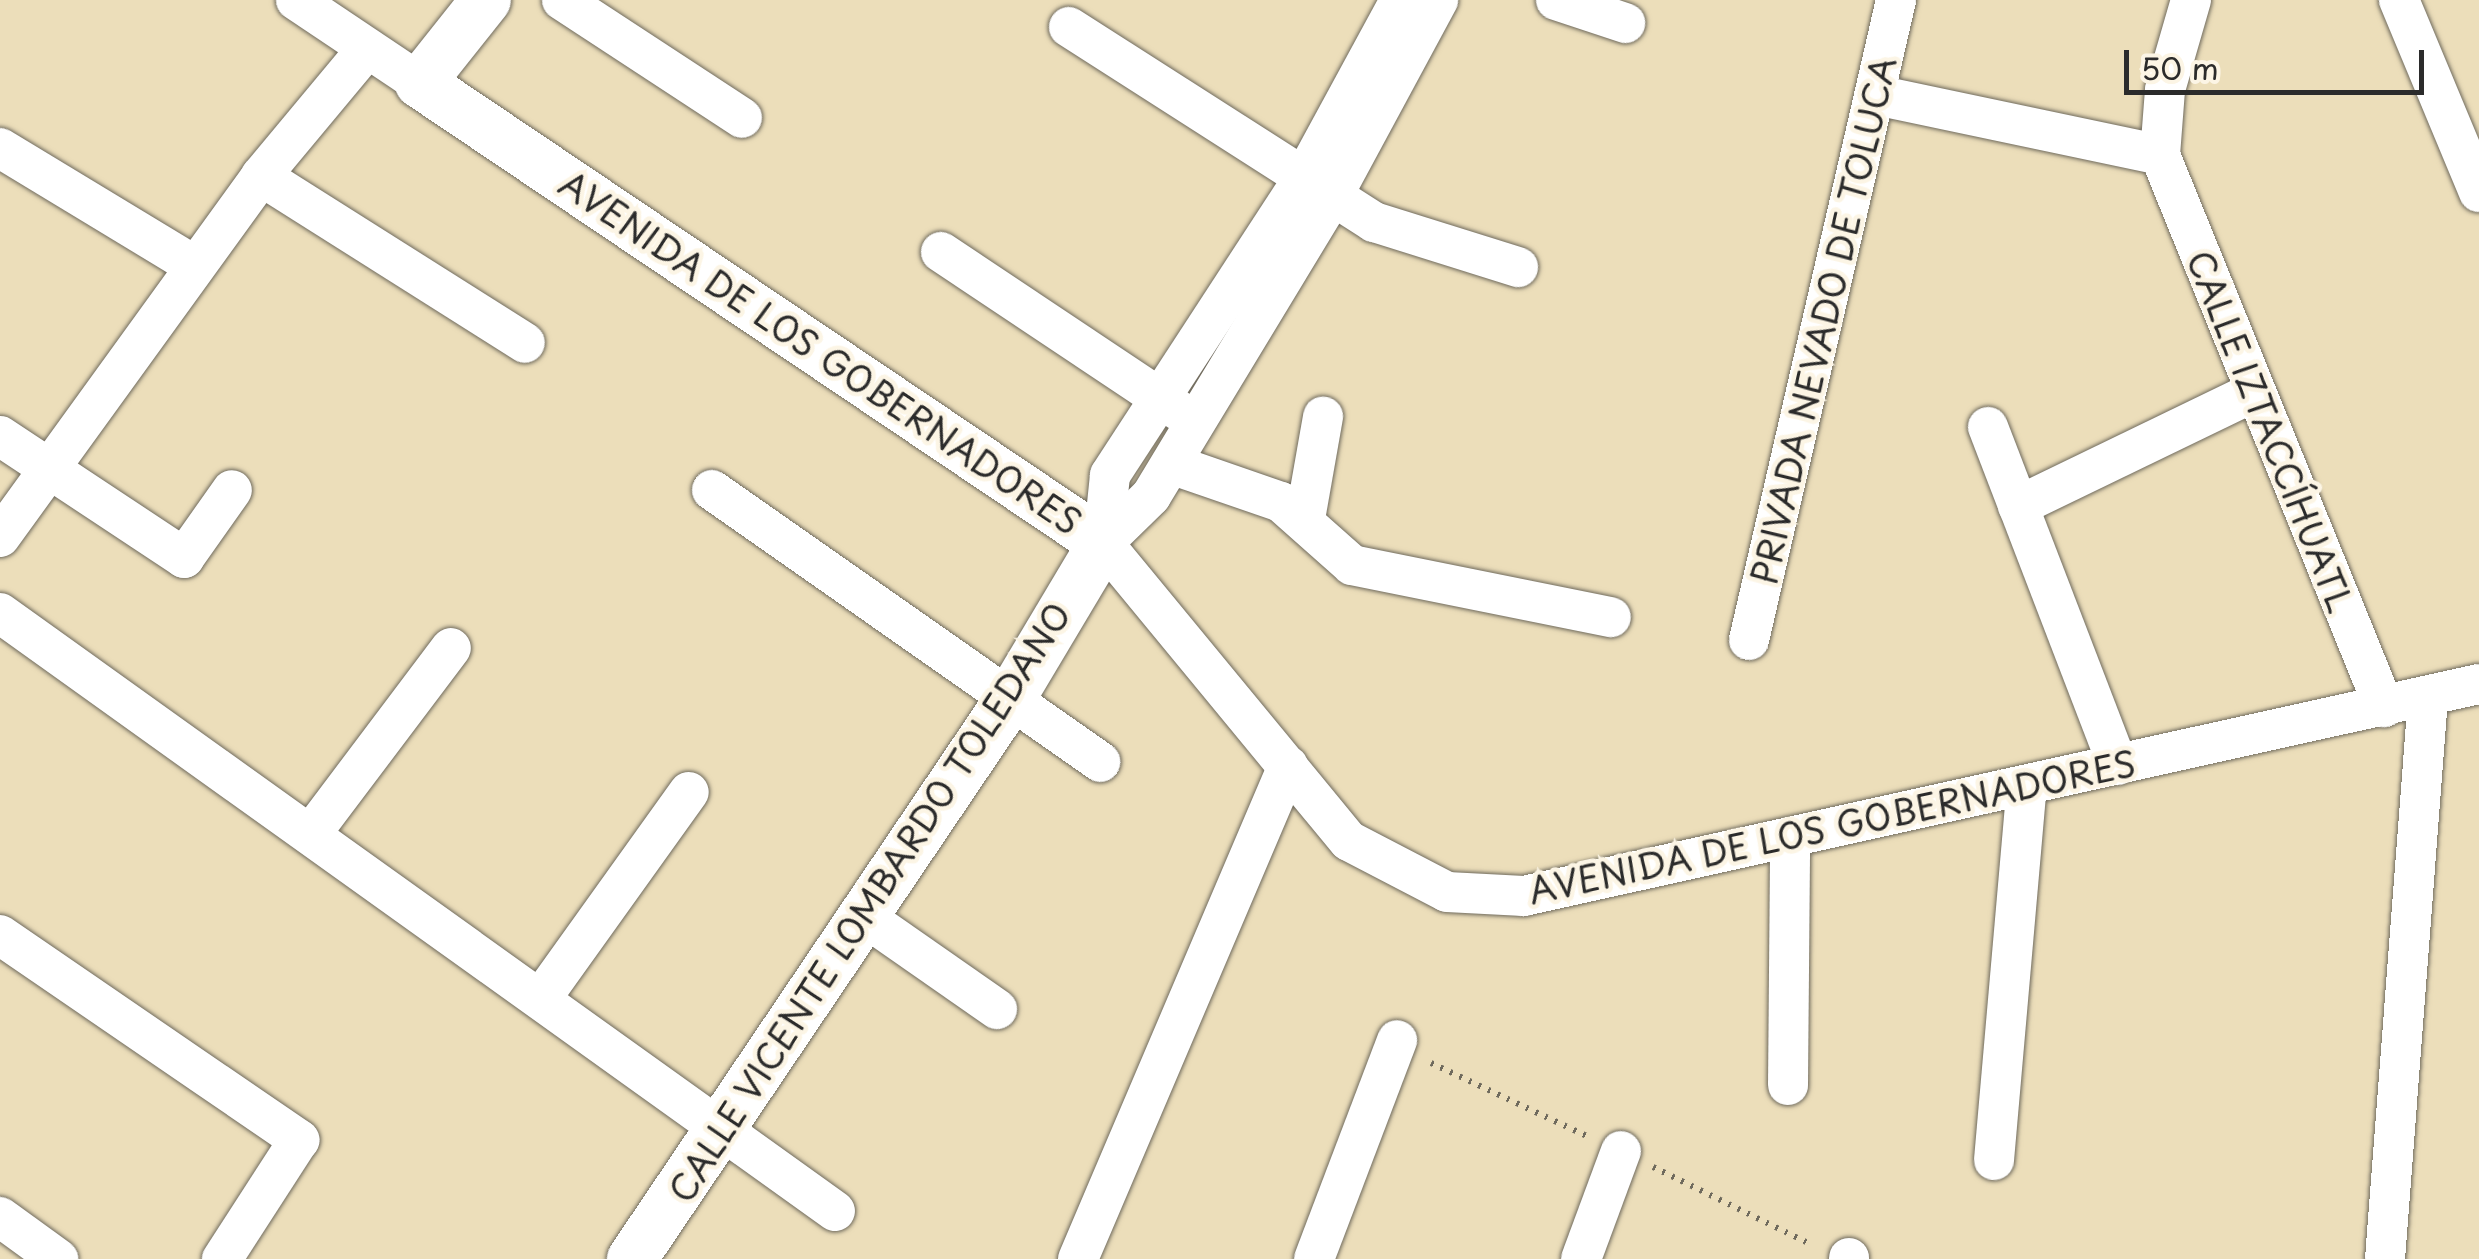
<!DOCTYPE html>
<html>
<head>
<meta charset="utf-8">
<style>
	body { margin:0 }
	#map { position:relative; width:2479px; height:1259px; overflow:hidden; background:#ecdeba; font-family:"Playpen Sans",sans-serif }
	div>[style] { position:absolute }
	[style*='--x'] { left:calc(var(--x)*1px); top:calc(var(--y)*1px); width:calc(var(--w)*1px); rotate:calc(var(--a)*1deg) }
	.path>* { height:6px; margin-top:-3px; transform-origin:0; background:repeating-linear-gradient(90deg,#6f6a5d 0 2.5px,transparent 0 10.5px) }
	.roads { filter:drop-shadow(0 0 2px #6f6a5d) drop-shadow(0 0 2px #6f6a5d) }
	.minor>* { height:40px; margin:-20px; padding:0 20px; transform-origin:20px; border-radius:20px; background:#fff }
	.tertiary>* { height:50px; margin:-25px; padding:0 25px; transform-origin:25px; border-radius:25px; background:#fff }
	span { translate:-50% -50%; white-space:nowrap; text-align:center; line-height:1.15; -webkit-text-stroke:9px #fcf5e5; paint-order:stroke }
	.street-label { font-size:35px; color:#2b2b2b }
	.scale { position:absolute; left:2124px; top:50px; width:300px; height:45px; box-sizing:border-box; border:5px solid #2b2b2b; border-top:0; padding-left:12px; font-size:30px; line-height:35px; white-space:nowrap; color:#2b2b2b; -webkit-text-stroke:8px #fcf5e5; paint-order:stroke }
</style>
</head>
<body>
<div id="map">
	<div class="path">
		<i style="--x:1431;--y:1063;--w:172;--a:25.1"></i>
		<i style="--x:1653;--y:1167;--w:177;--a:26.1"></i>
	</div>
	<div class="roads">
		<div class="minor">
			<i style="--x:296;--y:0;--w:149;--a:33.8"></i>
			<i style="--x:562;--y:0;--w:215;--a:33.2"></i>
			<i style="--x:1556;--y:0;--w:73;--a:18.4"></i>
			<i style="--x:2191;--y:0;--w:94;--a:106.1"></i>
			<i style="--x:2165;--y:90;--w:65;--a:94.4"></i>
			<i style="--x:2160;--y:155;--w:596;--a:67.91"></i>
			<i style="--x:2399;--y:0;--w:208;--a:67.4"></i>
			<i style="--x:1069;--y:27;--w:362;--a:32.6"></i>
			<i style="--x:1374;--y:222;--w:151;--a:17.4"></i>
			<i style="--x:1876;--y:95;--w:290;--a:11.9"></i>
			<i style="--x:0;--y:148;--w:228;--a:31.2"></i>
			<i style="--x:261;--y:176;--w:312;--a:32.3"></i>
			<i style="--x:941;--y:252;--w:286;--a:33.7"></i>
			<i style="--x:1988;--y:427;--w:362;--a:69"></i>
			<i style="--x:0;--y:436;--w:221;--a:33.5"></i>
			<i style="--x:184;--y:558;--w:83;--a:-54.8"></i>
			<i style="--x:1171;--y:464;--w:116;--a:19.1"></i>
			<i style="--x:1281;--y:502;--w:95;--a:41.6"></i>
			<i style="--x:1352;--y:565;--w:264;--a:11.4"></i>
			<i style="--x:712;--y:490;--w:474;--a:35"></i>
			<i style="--x:2018;--y:506;--w:262;--a:-25.8"></i>
			<i style="--x:1305;--y:519;--w:104;--a:-80"></i>
			<i style="--x:0;--y:537;--w:445;--a:-54.1"></i>
			<i style="--x:261;--y:176;--w:165;--a:-50.2"></i>
			<i style="--x:1103;--y:543;--w:386;--a:50.5"></i>
			<i style="--x:1349;--y:841;--w:110;--a:27.5"></i>
			<i style="--x:1447;--y:892;--w:77;--a:3"></i>
			<i style="--x:1524;--y:896;--w:978;--a:-12.52"></i>
			<i style="--x:1103;--y:543;--w:67;--a:-44.4"></i>
			<i style="--x:1151;--y:496;--w:347;--a:-58.8"></i>
			<i style="--x:1331;--y:199;--w:226;--a:-61.7"></i>
			<i style="--x:1103;--y:543;--w:68;--a:-84.1"></i>
			<i style="--x:1110;--y:475;--w:353;--a:-56.9"></i>
			<i style="--x:1303;--y:179;--w:204;--a:-61.5"></i>
			<i style="--x:0;--y:613;--w:1027;--a:35.61"></i>
			<i style="--x:1749;--y:640;--w:657;--a:-77.06"></i>
			<i style="--x:313;--y:831;--w:229;--a:-53"></i>
			<i style="--x:865;--y:917;--w:161;--a:34.9"></i>
			<i style="--x:0;--y:935;--w:363;--a:34.4"></i>
			<i style="--x:299;--y:1140;--w:142;--a:122.9"></i>
			<i style="--x:542;--y:997;--w:252;--a:-54.4"></i>
			<i style="--x:1788;--y:1085;--w:248;--a:-89.5"></i>
			<i style="--x:1994;--y:1160;--w:376;--a:-85"></i>
			<i style="--x:0;--y:1217;--w:72;--a:35.9"></i>
			<i style="--x:1078;--y:1259;--w:536;--a:-66.93"></i>
			<i style="--x:1314;--y:1259;--w:234;--a:-69.2"></i>
			<i style="--x:1581;--y:1259;--w:115;--a:-69.7"></i>
			<i style="--x:1849;--y:1259;--w:1;--a:-90"></i>
			<i style="--x:2385;--y:1259;--w:564;--a:-85.62"></i>
		</div>
		<div class="tertiary">
			<i style="--x:486;--y:0;--w:106;--a:128.5"></i>
			<i style="--x:420;--y:83;--w:823;--a:33.96"></i>
			<i style="--x:1103;--y:543;--w:182;--a:120.8"></i>
			<i style="--x:1010;--y:699;--w:676;--a:124.02"></i>
		</div>
	</div>
	<div class="street-label">
		<span style="left:1823px;top:320px;rotate:-77deg">PRIVADA NEVADO DE TOLUCA</span>
		<span style="left:821px;top:352px;rotate:34deg">AVENIDA DE LOS GOBERNADORES</span>
		<span style="left:2271px;top:431px;rotate:68deg">CALLE IZTACCÍHUATL</span>
		<span style="left:1832px;top:826px;rotate:-12deg">AVENIDA DE LOS GOBERNADORES</span>
		<span style="left:869px;top:902px;rotate:-57deg">CALLE VICENTE LOMBARDO TOLEDANO</span>
	</div>
	<div class="scale">50 m</div>
</div>
</body>
</html>
